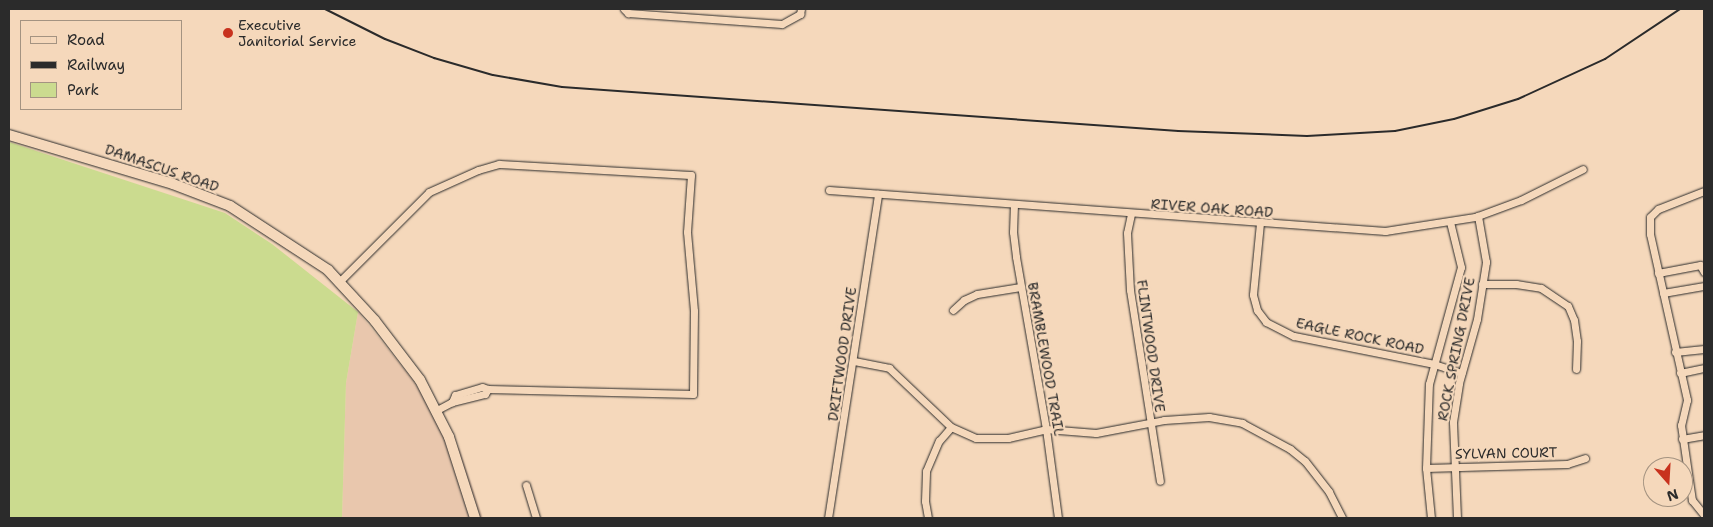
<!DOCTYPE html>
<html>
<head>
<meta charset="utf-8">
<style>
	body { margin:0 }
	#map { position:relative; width:1713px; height:527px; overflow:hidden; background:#f5d8bb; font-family:"Shantell Sans",sans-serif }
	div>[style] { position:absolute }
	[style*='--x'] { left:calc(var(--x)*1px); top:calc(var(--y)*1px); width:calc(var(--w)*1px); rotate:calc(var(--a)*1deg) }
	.built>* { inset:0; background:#e9c7ad }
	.green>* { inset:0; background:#cbdb8f }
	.roads { filter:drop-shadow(0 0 1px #2b2b2b) drop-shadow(0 0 1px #2b2b2b) }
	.street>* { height:7px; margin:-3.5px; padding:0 3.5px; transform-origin:3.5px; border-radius:3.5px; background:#f5d8bb }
	.secondary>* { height:10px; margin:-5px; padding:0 5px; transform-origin:5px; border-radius:5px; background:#f5d8bb }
	.rail>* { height:2px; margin:-1px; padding:0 1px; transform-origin:1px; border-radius:1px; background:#2b2b2b }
	.dots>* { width:14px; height:14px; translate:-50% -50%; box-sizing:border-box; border:2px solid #f5d8bb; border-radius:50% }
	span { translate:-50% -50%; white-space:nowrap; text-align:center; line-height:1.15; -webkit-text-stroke:4.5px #f5d8bb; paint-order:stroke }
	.poi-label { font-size:14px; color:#2b2b2b }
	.left { translate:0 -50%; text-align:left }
	.street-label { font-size:14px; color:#2b2b2b }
	.frame { position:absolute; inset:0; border:10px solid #2b2b2b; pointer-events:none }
	.legend { position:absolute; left:20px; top:20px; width:162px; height:90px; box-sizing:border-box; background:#f5d8bb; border:1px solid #a49381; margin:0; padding:6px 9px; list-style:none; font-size:15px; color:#2b2b2b }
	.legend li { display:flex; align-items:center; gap:10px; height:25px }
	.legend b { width:25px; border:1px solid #a49381 }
	.north { position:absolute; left:1643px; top:457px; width:50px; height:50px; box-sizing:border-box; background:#f5d8bb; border:1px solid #a49381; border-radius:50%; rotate:161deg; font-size:14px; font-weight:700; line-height:20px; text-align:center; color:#2b2b2b }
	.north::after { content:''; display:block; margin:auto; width:18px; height:22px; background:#c8321e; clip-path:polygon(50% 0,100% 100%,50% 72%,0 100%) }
</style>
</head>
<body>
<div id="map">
	<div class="built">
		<i style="clip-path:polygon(358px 312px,412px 379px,460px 450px,483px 518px,342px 518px,346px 383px)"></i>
	</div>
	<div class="green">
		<i style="clip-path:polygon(9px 142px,225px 213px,272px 244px,358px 312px,346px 383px,342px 518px,9px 518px)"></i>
	</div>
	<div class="roads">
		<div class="street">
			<i style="--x:624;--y:9;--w:6;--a:45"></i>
			<i style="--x:628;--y:13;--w:154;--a:4.1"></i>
			<i style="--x:782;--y:24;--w:21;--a:-29"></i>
			<i style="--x:800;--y:14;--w:5;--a:-79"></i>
			<i style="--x:829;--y:190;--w:558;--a:4.22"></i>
			<i style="--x:1385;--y:231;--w:91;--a:-8.8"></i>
			<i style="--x:1475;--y:217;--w:49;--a:-20.3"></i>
			<i style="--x:1521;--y:200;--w:69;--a:-26.6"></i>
			<i style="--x:1704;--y:191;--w:49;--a:158.6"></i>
			<i style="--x:1658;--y:209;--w:11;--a:135"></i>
			<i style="--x:1650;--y:217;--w:17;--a:90"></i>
			<i style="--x:1650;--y:234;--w:170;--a:77.4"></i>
			<i style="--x:1687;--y:400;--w:26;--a:103"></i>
			<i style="--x:1681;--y:425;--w:76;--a:81.7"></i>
			<i style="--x:1692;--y:500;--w:19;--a:51"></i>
			<i style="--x:1014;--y:204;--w:28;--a:92"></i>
			<i style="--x:1013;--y:232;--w:25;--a:83"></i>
			<i style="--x:1016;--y:257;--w:175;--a:80.1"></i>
			<i style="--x:1046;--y:429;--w:90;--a:82.3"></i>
			<i style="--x:1131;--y:214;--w:19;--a:102"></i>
			<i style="--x:1127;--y:233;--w:57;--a:87"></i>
			<i style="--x:1130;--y:290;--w:193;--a:81.1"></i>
			<i style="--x:1260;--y:223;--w:72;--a:95.6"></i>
			<i style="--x:1253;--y:295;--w:16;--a:75"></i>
			<i style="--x:1257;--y:310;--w:15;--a:53"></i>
			<i style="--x:1266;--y:322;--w:31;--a:27"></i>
			<i style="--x:1294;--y:336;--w:143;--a:11.3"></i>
			<i style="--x:1434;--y:364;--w:29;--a:18"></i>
			<i style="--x:1658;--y:273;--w:43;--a:-10.8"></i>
			<i style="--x:1700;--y:265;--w:8;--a:60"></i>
			<i style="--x:339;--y:282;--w:127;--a:-45"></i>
			<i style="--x:429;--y:192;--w:54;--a:-24.2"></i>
			<i style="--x:478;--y:170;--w:22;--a:-16"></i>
			<i style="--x:499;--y:164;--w:192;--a:3.3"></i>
			<i style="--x:691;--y:175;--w:57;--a:94"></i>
			<i style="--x:687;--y:232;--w:79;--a:84.9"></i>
			<i style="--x:694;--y:311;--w:83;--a:90.7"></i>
			<i style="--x:693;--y:394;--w:205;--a:-178.6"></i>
			<i style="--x:1482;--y:284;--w:34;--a:0"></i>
			<i style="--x:1516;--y:284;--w:25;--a:9"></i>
			<i style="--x:1541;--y:288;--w:32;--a:34"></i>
			<i style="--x:1568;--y:306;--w:15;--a:67"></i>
			<i style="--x:1574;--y:320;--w:21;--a:82"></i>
			<i style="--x:1577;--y:341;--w:28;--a:92"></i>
			<i style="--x:1663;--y:293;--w:42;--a:-9.7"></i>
			<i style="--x:953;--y:310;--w:15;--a:-42"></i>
			<i style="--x:964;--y:300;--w:14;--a:-25"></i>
			<i style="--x:977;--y:294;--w:44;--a:-9.2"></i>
			<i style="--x:1675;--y:352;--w:29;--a:-6"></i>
			<i style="--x:854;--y:361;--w:36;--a:11"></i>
			<i style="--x:889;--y:368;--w:86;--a:43.6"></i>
			<i style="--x:951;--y:427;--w:27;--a:24"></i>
			<i style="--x:976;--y:438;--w:32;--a:0"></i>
			<i style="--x:1008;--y:438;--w:39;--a:-13"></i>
			<i style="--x:1046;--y:429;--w:50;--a:4.6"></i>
			<i style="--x:1096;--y:433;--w:69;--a:-10.8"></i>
			<i style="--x:1164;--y:420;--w:45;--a:-3.8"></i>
			<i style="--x:1209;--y:417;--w:34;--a:10"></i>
			<i style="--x:1242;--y:423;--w:55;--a:28.4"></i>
			<i style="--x:1290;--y:449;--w:19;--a:39"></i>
			<i style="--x:1305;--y:461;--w:39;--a:52"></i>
			<i style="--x:1329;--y:492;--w:29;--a:63"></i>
			<i style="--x:1680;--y:373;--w:25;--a:-12"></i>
			<i style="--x:435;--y:411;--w:19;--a:-28"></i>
			<i style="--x:452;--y:402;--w:34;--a:-14"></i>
			<i style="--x:485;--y:394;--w:6;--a:-59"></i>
			<i style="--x:488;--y:389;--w:6;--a:-162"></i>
			<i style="--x:482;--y:387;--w:28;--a:163"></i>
			<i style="--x:455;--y:395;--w:8;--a:113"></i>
			<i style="--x:1682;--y:439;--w:22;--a:-10"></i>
			<i style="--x:1426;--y:468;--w:141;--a:-1.6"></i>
			<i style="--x:1567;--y:464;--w:19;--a:-18"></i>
			<i style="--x:526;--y:485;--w:34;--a:73"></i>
			<i style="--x:828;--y:518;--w:328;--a:-81.2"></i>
			<i style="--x:928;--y:518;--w:17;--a:-100"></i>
			<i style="--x:925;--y:501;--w:30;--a:-88"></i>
			<i style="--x:926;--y:471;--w:33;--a:-67"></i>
			<i style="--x:939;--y:441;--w:18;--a:-49"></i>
			<i style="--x:1431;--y:518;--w:50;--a:-95.7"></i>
			<i style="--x:1426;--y:468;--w:84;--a:-88"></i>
			<i style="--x:1429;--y:384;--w:121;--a:-74.7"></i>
			<i style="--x:1461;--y:267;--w:46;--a:-103.7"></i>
			<i style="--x:1457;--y:518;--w:96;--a:-92.4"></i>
			<i style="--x:1453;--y:422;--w:39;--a:-81"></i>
			<i style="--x:1459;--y:383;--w:66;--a:-74.3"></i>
			<i style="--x:1477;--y:319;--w:58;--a:-81"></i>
			<i style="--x:1486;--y:262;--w:47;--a:-99.9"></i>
		</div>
		<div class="secondary">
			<i style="--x:9;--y:135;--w:171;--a:16.6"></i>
			<i style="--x:173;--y:184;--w:61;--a:21.1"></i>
			<i style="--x:230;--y:206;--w:117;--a:33.1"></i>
			<i style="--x:328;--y:270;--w:69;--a:47.3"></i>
			<i style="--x:375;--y:321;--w:74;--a:52.7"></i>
			<i style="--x:420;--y:380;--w:64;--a:63"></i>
			<i style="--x:449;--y:437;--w:85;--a:72.2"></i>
		</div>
	</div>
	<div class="rail">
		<i style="--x:325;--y:9;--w:67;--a:26.6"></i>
		<i style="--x:385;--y:39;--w:53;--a:21.2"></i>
		<i style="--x:434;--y:58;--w:61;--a:16.1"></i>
		<i style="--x:493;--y:75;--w:70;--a:9.9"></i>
		<i style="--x:562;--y:87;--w:618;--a:4.09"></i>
		<i style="--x:1178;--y:131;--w:129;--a:2.2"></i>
		<i style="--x:1307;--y:136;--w:88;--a:-3.3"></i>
		<i style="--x:1395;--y:131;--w:60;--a:-11.5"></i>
		<i style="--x:1454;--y:119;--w:67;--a:-17.4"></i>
		<i style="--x:1518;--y:99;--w:96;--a:-24.7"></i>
		<i style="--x:1605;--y:59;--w:90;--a:-33.7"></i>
	</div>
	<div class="dots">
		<i style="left:228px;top:33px;background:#c8321e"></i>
	</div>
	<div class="poi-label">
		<span class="left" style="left:238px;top:33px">Executive<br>Janitorial Service</span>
	</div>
	<div class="street-label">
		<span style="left:162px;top:168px;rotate:19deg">DAMASCUS ROAD</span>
		<span style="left:1212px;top:208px;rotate:4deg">RIVER OAK ROAD</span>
		<span style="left:1360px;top:336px;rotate:12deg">EAGLE ROCK ROAD</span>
		<span style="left:1151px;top:346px;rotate:82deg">FLINTWOOD DRIVE</span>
		<span style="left:1456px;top:349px;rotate:-79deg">ROCK SPRING DRIVE</span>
		<span style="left:842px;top:354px;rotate:-82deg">DRIFTWOOD DRIVE</span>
		<span style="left:1046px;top:359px;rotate:80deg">BRAMBLEWOOD TRAIL</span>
		<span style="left:1506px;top:453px;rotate:-1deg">SYLVAN COURT</span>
	</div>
	<div class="frame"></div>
	<ul class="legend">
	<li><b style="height:6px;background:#f5d8bb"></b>Road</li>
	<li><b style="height:6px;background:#2b2b2b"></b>Railway</li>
	<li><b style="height:14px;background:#cbdb8f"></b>Park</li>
	</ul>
	<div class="north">N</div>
</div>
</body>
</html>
